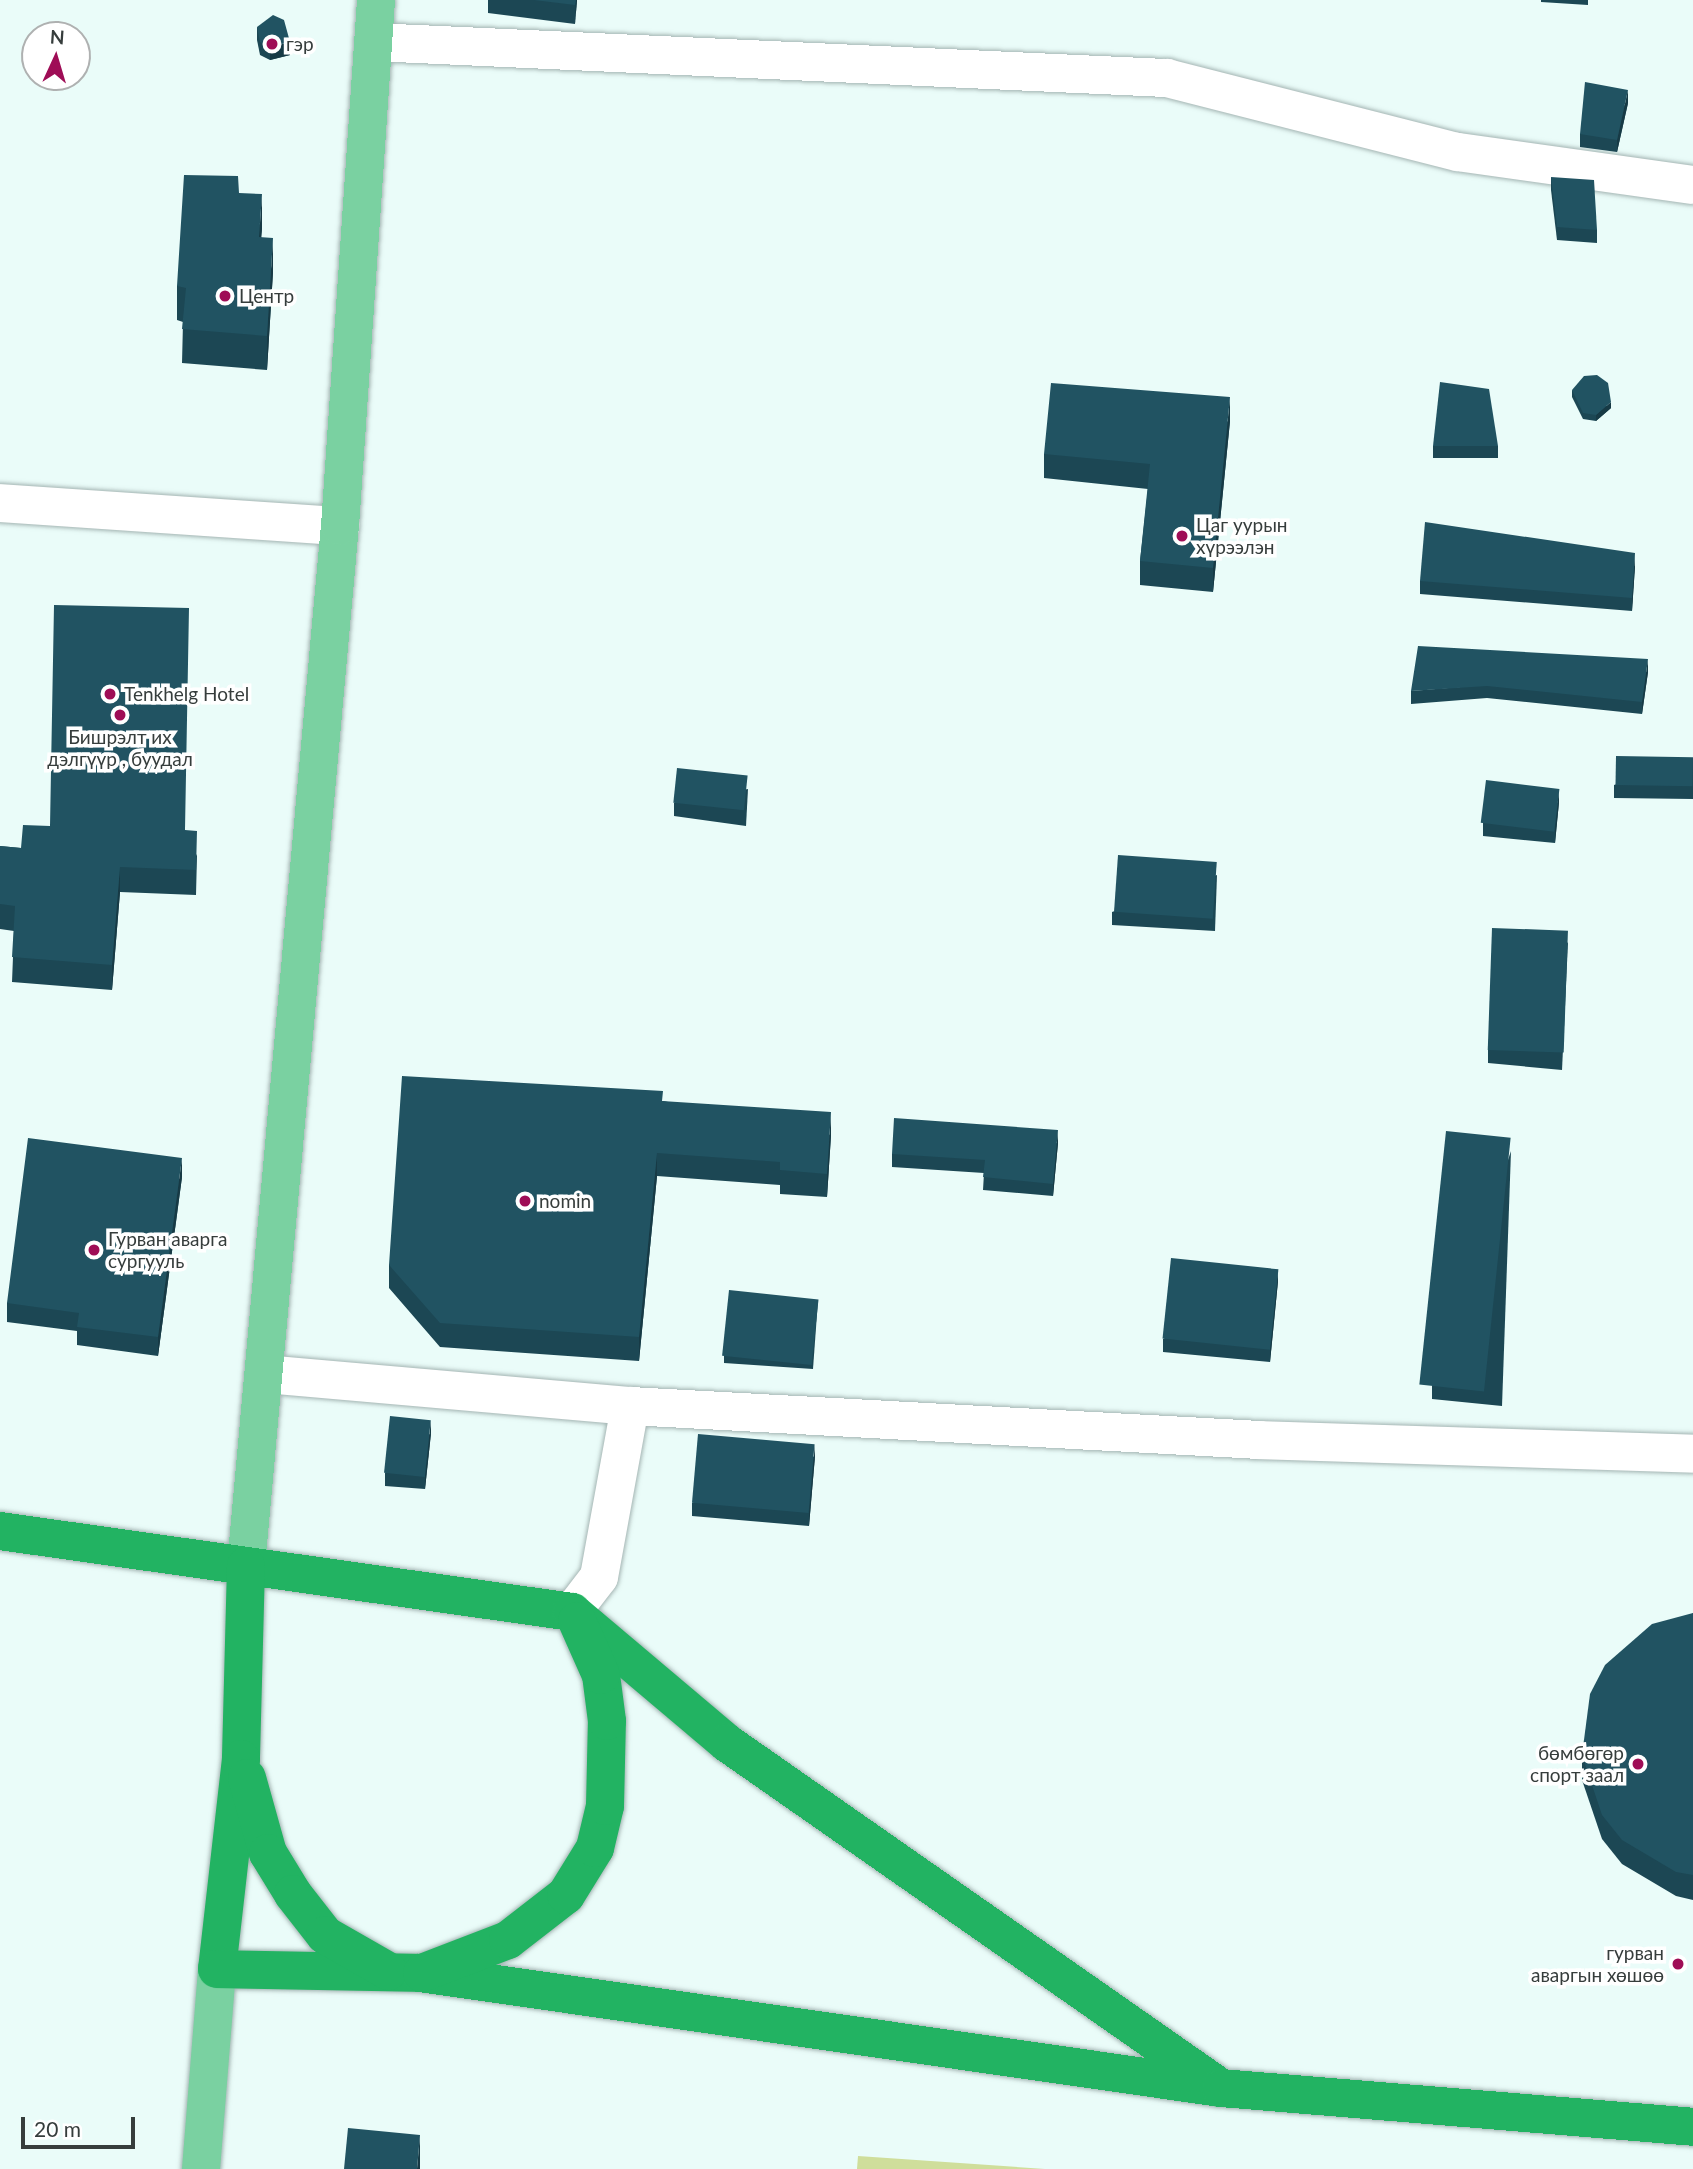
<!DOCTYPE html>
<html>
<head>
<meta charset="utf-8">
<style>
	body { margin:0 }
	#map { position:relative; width:1693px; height:2169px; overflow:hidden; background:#eafcf9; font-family:Lato,sans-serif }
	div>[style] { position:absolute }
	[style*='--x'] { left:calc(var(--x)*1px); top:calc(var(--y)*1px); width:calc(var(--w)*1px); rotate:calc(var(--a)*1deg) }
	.green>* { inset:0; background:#cfde9b }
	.roads { filter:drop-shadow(0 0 2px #a4b5b3) drop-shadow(0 0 2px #a4b5b3) }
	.minor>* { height:38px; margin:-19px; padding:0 19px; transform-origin:19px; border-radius:19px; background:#fff }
	.major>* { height:38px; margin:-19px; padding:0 19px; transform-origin:19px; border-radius:19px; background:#7ad1a1 }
	.highway>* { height:38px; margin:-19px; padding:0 19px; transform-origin:19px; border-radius:19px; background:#22b362 }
	.wall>* { inset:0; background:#1c4754; transform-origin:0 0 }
	.shaded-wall>* { inset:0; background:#173a45 }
	.building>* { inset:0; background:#215362; transform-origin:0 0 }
	.dots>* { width:19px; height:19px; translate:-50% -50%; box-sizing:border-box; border:4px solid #fff; border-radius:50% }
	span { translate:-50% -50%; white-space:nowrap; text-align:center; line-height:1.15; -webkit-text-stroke:7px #fff; paint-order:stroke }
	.poi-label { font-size:19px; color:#363d3c }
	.left { translate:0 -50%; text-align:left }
	.right { translate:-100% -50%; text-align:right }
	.north { position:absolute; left:21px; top:21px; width:70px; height:70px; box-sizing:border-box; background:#fff; border:2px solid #afb1b1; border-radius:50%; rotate:4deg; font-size:19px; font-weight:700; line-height:28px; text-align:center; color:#363d3c }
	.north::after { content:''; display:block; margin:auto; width:24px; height:32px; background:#9f0d56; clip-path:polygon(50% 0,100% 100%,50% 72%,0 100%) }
	.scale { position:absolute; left:21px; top:2117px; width:114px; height:32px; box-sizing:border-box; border:4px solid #363d3c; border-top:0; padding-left:9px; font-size:21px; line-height:24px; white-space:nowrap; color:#363d3c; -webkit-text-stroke:5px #fff; paint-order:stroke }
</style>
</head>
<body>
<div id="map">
	<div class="green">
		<i style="clip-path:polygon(858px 2156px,1045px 2169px,857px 2169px)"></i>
	</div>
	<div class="roads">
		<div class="minor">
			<i style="--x:373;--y:42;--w:795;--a:2.6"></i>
			<i style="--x:1167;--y:78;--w:300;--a:14.3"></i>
			<i style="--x:1458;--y:152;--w:237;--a:8"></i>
			<i style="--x:0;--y:503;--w:341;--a:3.9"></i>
			<i style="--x:265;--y:1374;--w:366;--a:5"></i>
			<i style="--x:630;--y:1406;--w:630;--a:3.09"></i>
			<i style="--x:1259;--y:1440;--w:434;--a:1.8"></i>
			<i style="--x:572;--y:1612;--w:44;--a:-52.4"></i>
			<i style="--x:599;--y:1577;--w:174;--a:-79.7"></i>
		</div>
		<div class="major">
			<i style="--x:246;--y:1566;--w:1044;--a:-84.84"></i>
			<i style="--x:340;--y:526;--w:527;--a:-86.08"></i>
			<i style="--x:201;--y:2169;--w:201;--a:-85.4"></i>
		</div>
		<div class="highway">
			<i style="--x:0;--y:1531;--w:578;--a:8.06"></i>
			<i style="--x:572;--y:1612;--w:203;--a:40.2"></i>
			<i style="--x:727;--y:1743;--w:594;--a:34.92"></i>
			<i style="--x:246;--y:1566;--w:193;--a:91.5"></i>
			<i style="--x:241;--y:1759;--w:211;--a:96.5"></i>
			<i style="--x:217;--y:1969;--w:203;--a:1.1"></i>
			<i style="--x:420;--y:1973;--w:809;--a:8.17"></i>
			<i style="--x:1221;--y:2088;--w:474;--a:4.7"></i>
			<i style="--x:247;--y:1778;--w:78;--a:74.4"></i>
			<i style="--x:268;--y:1853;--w:48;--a:58.6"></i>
			<i style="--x:293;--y:1894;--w:52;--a:52"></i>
			<i style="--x:325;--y:1935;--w:73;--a:29.7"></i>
			<i style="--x:422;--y:1973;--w:92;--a:-21"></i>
			<i style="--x:508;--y:1940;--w:73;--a:-37.8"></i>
			<i style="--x:566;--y:1895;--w:55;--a:-58.3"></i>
			<i style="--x:595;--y:1848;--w:43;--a:-76.6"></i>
			<i style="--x:605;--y:1806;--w:85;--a:-88.7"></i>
			<i style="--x:607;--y:1721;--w:46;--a:-97.4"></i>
			<i style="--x:601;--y:1675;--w:59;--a:-114"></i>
		</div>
	</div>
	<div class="wall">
		<i style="clip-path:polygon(488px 0,577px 0,575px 24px,488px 13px)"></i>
		<i style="clip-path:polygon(1541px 0,1588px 0,1588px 5px,1541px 2px)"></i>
		<i style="clip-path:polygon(257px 27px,290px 55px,270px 60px,260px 55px,257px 40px)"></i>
		<i style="clip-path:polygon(1628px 103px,1617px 152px,1580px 147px,1580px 134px)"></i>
		<i style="clip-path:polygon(1551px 177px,1597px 230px,1597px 243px,1557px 240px,1551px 190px)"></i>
		<i style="clip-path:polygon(239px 193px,262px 228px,261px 237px,273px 272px,267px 370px,182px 363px,183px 322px,177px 320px,177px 286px)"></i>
		<i style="clip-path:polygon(1572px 390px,1611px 408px,1596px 421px,1583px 419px,1572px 397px)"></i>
		<i style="clip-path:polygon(1230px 421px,1213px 592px,1140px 585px,1140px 561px,1148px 489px,1044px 478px,1044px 454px)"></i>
		<i style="left:1433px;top:446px;width:65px;height:12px"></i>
		<i style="clip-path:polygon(1635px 566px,1632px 611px,1420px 594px,1420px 581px)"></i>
		<i style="clip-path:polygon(1648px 672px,1642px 714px,1487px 698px,1411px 704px,1411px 691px)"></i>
		<i style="clip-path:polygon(1693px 758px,1693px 799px,1614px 798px,1614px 785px)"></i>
		<i style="clip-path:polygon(748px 789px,746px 826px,674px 816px,674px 803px)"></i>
		<i style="clip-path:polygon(1559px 802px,1555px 843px,1483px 836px,1483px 823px)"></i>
		<i style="clip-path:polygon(185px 830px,197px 856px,196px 895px,120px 892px,112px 990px,12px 982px,14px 931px,0 929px,0 846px,21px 848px)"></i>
		<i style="clip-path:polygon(1217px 875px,1215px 931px,1112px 925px,1112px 912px)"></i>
		<i style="clip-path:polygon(1568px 942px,1562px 1070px,1488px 1063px,1488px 1050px)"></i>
		<i style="clip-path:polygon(663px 1101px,831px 1135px,827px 1197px,780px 1194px,780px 1185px,657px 1176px,639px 1361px,440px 1347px,389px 1288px,389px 1265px)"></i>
		<i style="clip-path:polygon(1058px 1143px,1053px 1196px,983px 1190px,984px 1173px,892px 1167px,892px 1154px)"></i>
		<i style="clip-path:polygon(1511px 1151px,1502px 1406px,1432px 1399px,1432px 1386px)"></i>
		<i style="clip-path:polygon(182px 1177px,158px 1356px,77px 1345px,77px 1331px,7px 1322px,7px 1303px)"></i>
		<i style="clip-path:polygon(1278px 1281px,1270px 1362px,1163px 1352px,1163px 1339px)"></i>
		<i style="clip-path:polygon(818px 1300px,813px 1369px,724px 1363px,724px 1356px)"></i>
		<i style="clip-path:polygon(431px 1433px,425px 1489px,385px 1486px,385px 1473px)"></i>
		<i style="clip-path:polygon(815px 1456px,809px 1526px,692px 1516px,692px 1503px)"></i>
		<i style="clip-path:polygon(1693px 1613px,1693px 1900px,1676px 1896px,1622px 1864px,1602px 1839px,1582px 1780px,1582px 1755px)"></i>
	</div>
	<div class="shaded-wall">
		<i style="clip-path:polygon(576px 0,577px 0,575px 24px)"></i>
		<i style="clip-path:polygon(290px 42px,290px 55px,270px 60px,270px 47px)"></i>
		<i style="clip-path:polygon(1628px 90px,1628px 103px,1617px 152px,1617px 140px)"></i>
		<i style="clip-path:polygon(262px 194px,262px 228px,259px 271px,259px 237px)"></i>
		<i style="clip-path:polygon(273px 238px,273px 272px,267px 370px,267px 336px)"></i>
		<i style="clip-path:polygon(1230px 397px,1230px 421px,1213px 592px,1213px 568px)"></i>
		<i style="clip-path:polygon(1611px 402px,1611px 408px,1596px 421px,1596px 415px)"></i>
		<i style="clip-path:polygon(1635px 553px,1635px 566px,1632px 611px,1632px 598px)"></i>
		<i style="clip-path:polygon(1648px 659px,1648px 672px,1642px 714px,1642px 702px)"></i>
		<i style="clip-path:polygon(1559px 789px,1559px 802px,1555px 843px,1555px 830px)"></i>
		<i style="clip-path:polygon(120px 867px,120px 892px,112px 990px,112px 965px)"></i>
		<i style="clip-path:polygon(831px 1112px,831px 1135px,827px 1197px,827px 1174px)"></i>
		<i style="clip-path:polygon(1058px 1130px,1058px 1143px,1053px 1196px,1053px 1184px)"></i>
		<i style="clip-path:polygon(657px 1153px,657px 1176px,639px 1361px,639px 1337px)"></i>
		<i style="clip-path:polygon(182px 1158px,182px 1177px,158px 1356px,158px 1337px)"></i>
		<i style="clip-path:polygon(1278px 1269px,1278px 1281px,1270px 1362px,1270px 1349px)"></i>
		<i style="clip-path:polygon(431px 1420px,431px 1433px,425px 1489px,425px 1476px)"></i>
		<i style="clip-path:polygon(815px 1444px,815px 1456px,809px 1526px,809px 1513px)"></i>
		<i style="clip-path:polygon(420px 2135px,420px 2169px,417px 2169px)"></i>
	</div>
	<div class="building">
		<i style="clip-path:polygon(534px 0,576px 0,575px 5px)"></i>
		<i style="clip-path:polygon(273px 15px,284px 20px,290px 42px,270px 47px,260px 42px,257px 27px)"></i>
		<i style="clip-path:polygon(1585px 82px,1628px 90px,1617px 140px,1580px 134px)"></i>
		<i style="clip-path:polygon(184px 175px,238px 176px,239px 193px,262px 194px,259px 237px,273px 238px,267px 336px,182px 329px,186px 288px,177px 286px)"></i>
		<i style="clip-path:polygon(1551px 177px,1594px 180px,1597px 230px,1557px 227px)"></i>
		<i style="clip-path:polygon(1597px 375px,1608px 383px,1611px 402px,1596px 415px,1583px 413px,1572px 390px,1584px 376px)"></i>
		<i style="clip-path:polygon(1440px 382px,1489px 389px,1498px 446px,1433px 446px)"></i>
		<i style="clip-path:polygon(1051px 383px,1230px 397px,1213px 568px,1140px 561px,1150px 464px,1044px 454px)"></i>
		<i style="clip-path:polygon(1425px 522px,1635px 553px,1632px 598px,1420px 581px)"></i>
		<i style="clip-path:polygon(54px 605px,189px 608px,185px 830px,197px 831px,196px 870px,120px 867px,112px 965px,12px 957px,15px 906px,0 904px,0 846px,21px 848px,23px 825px,50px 826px)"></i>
		<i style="clip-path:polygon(1418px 646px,1648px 659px,1642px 702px,1487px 686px,1411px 691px)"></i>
		<i style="left:1616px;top:756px;width:77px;height:29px;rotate:1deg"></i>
		<i style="left:677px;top:768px;width:71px;height:35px;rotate:6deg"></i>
		<i style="left:1486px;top:780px;width:74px;height:43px;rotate:7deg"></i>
		<i style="left:1118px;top:855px;width:99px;height:57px;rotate:4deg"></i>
		<i style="left:1492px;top:928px;width:76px;height:122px;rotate:2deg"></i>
		<i style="clip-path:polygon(402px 1076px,663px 1091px,662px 1101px,831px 1112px,827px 1174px,780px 1170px,780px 1162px,657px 1153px,639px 1337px,440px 1323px,389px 1265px)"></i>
		<i style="clip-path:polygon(894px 1118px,1058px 1130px,1053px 1184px,983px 1177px,985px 1160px,892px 1154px)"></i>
		<i style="left:1446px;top:1131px;width:65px;height:255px;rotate:6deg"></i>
		<i style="clip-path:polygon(28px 1138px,182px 1158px,158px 1337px,77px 1327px,79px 1313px,7px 1303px)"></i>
		<i style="left:1171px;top:1258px;width:108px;height:81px;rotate:6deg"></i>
		<i style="left:729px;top:1290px;width:90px;height:66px;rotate:6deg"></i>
		<i style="left:390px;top:1416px;width:41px;height:57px;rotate:6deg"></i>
		<i style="left:698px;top:1434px;width:117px;height:69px;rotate:5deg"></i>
		<i style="clip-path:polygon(1693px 1613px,1693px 1875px,1676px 1872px,1622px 1840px,1602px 1815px,1582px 1755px,1590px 1694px,1605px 1665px,1652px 1624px)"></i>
		<i style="clip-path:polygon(348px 2128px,420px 2135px,417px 2169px,344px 2169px)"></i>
	</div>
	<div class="dots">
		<i style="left:272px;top:44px;background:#9f0d56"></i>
		<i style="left:225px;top:296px;background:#9f0d56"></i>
		<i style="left:1182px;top:536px;background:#9f0d56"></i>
		<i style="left:110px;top:694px;background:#9f0d56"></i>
		<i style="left:120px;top:715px;background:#9f0d56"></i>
		<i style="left:525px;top:1201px;background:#9f0d56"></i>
		<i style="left:94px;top:1250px;background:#9f0d56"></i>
		<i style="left:1638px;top:1764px;background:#9f0d56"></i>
		<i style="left:1678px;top:1964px;background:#9f0d56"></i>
	</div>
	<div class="poi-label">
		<span class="left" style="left:286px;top:44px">гэр</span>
		<span class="left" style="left:239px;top:296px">Центр</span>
		<span class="left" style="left:1196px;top:536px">Цаг уурын<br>хүрээлэн</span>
		<span class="left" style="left:124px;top:694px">Tenkhelg Hotel</span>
		<span style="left:120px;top:748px">Бишрэлт их<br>дэлгүүр , буудал</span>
		<span class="left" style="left:539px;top:1201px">nomin</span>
		<span class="left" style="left:108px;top:1250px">Гурван аварга<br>сургууль</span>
		<span class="right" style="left:1624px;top:1764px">бөмбөгөр<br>спорт заал</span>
		<span class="right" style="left:1664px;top:1964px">гурван<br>аваргын хөшөө</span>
	</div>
	<div class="north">N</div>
	<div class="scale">20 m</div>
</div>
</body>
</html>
